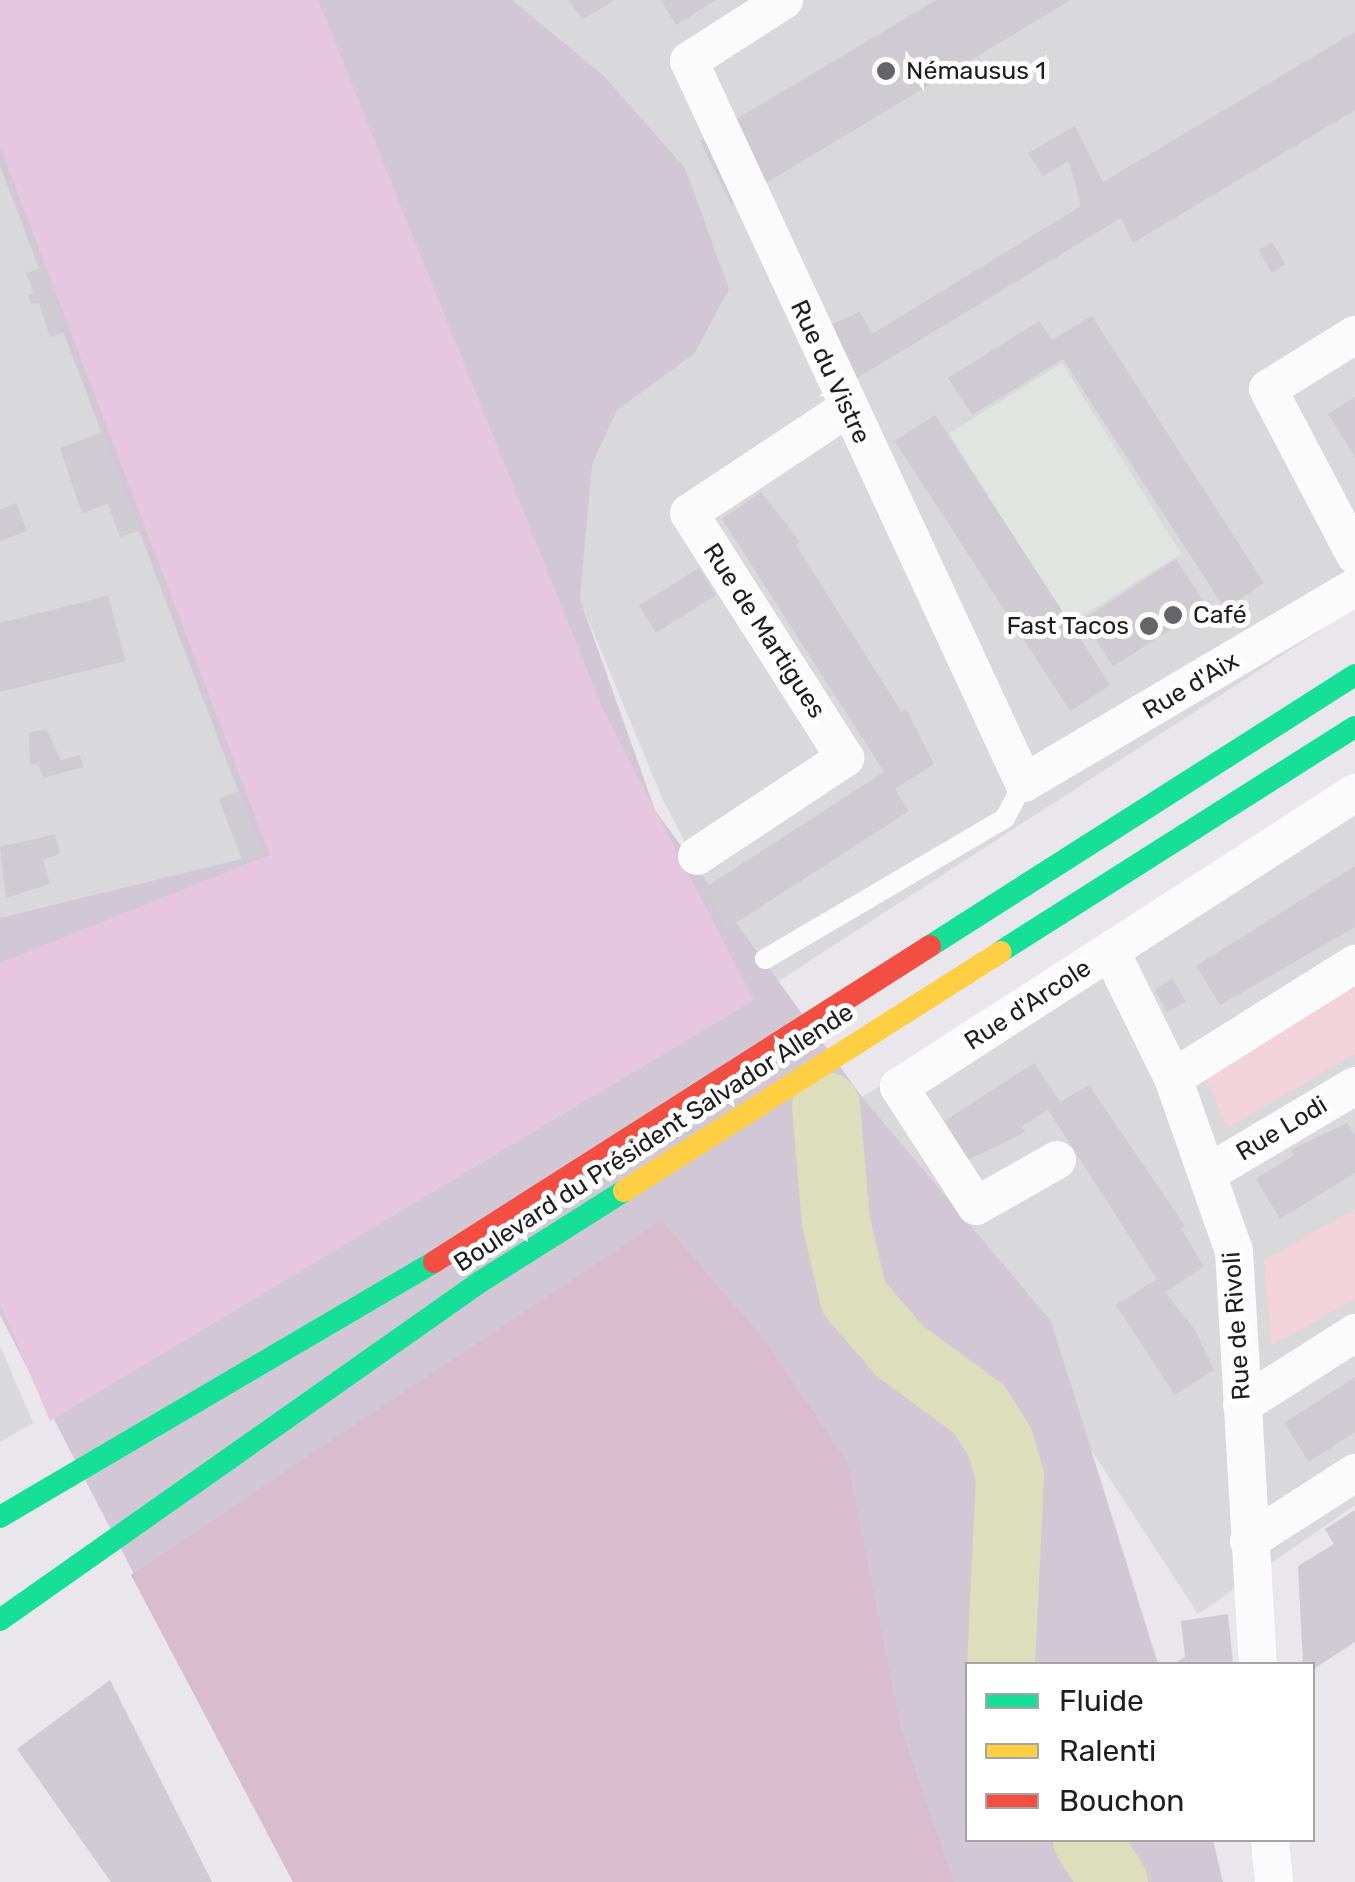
<!DOCTYPE html>
<html>
<head>
<meta charset="utf-8">
<style>
	body { margin:0 }
	#map { position:relative; width:1355px; height:1882px; overflow:hidden; background:#e9e6ec; font-family:Rubik,sans-serif }
	div>[style] { position:absolute }
	[style*='--x'] { left:calc(var(--x)*1px); top:calc(var(--y)*1px); width:calc(var(--w)*1px); rotate:calc(var(--a)*1deg) }
	.residential>* { inset:0; background:#d9d8db }
	.construction>* { inset:0; background:#d2c8d5 }
	.grass>* { inset:0; background:#e7c7df }
	.forest>* { inset:0; background:#d9bdcd }
	.park>* { inset:0; background:#f1d3d9 }
	.plaza>* { inset:0; background:#e1e5e2; transform-origin:0 0 }
	.river>* { height:68px; margin:-34px; padding:0 34px; transform-origin:34px; border-radius:34px; background:#dddebc }
	.building>* { inset:0; background:#ceccd2; transform-origin:0 0 }
	.lane>* { height:20px; margin:-10px; padding:0 10px; transform-origin:10px; border-radius:10px; background:#fcfbfc }
	.street>* { height:38px; margin:-19px; padding:0 19px; transform-origin:19px; border-radius:19px; background:#fcfbfc }
	.fast>* { height:22px; margin:-11px; padding:0 11px; transform-origin:11px; border-radius:11px; background:#16e098 }
	.slow>* { height:22px; margin:-11px; padding:0 11px; transform-origin:11px; border-radius:11px; background:#ffcf43 }
	.jam>* { height:22px; margin:-11px; padding:0 11px; transform-origin:11px; border-radius:11px; background:#f24e42 }
	.dots>* { width:28px; height:28px; translate:-50% -50%; box-sizing:border-box; border:5px solid #fff; border-radius:50% }
	span { translate:-50% -50%; white-space:nowrap; text-align:center; line-height:1.15; -webkit-text-stroke:10px #fff; paint-order:stroke }
	.poi-label { font-size:25px; color:#1e1e1e }
	.left { translate:0 -50%; text-align:left }
	.right { translate:-100% -50%; text-align:right }
	.street-label { font-size:25px; color:#1e1e1e }
	.legend { position:absolute; left:965px; top:1662px; width:350px; height:180px; box-sizing:border-box; background:#fff; border:2px solid #a5a5a5; margin:0; padding:12px 18px; list-style:none; font-size:30px; color:#1e1e1e }
	.legend li { display:flex; align-items:center; gap:20px; height:50px }
	.legend b { width:50px; border:2px solid #a5a5a5 }
</style>
</head>
<body>
<div id="map">
	<div class="residential">
		<i style="clip-path:polygon(331px 0,1355px 0,1355px 608px,763px 991px,663px 800px)"></i>
		<i style="clip-path:polygon(0 161px,266px 852px,0 951px)"></i>
		<i style="clip-path:polygon(1355px 794px,1355px 1505px,1198px 1614px,862px 1097px)"></i>
		<i style="clip-path:polygon(0 1346px,33px 1423px,0 1442px)"></i>
	</div>
	<div class="construction">
		<i style="clip-path:polygon(0 0,512px 0,604px 76px,685px 168px,729px 289px,694px 354px,617px 410px,592px 464px,580px 599px,655px 810px,862px 1097px,1051px 1321px,1158px 1664px,968px 1664px,968px 1840px,1213px 1840px,1223px 1882px,293px 1882px,0 1315px,0 918px,262px 854px,0 166px)"></i>
	</div>
	<div class="grass">
		<i style="clip-path:polygon(0 0,318px 0,603px 710px,754px 1000px,50px 1421px,0 1303px,0 963px,270px 855px,0 146px)"></i>
	</div>
	<div class="forest">
		<i style="clip-path:polygon(661px 1220px,763px 1338px,848px 1463px,901px 1728px,954px 1882px,293px 1882px,131px 1575px)"></i>
	</div>
	<div class="park">
		<i style="clip-path:polygon(1355px 984px,1355px 1054px,1227px 1128px,1206px 1076px)"></i>
		<i style="clip-path:polygon(1355px 1209px,1355px 1299px,1271px 1346px,1264px 1260px)"></i>
	</div>
	<div class="plaza">
		<i style="left:1062px;top:363px;width:225px;height:133px;rotate:58deg"></i>
	</div>
	<div class="river">
		<i style="--x:826;--y:1106;--w:116;--a:85.1"></i>
		<i style="--x:836;--y:1222;--w:78;--a:76.7"></i>
		<i style="--x:854;--y:1298;--w:72;--a:49"></i>
		<i style="--x:901;--y:1352;--w:97;--a:36.2"></i>
		<i style="--x:979;--y:1409;--w:39;--a:58"></i>
		<i style="--x:1000;--y:1442;--w:35;--a:74"></i>
		<i style="--x:1010;--y:1476;--w:188;--a:92.7"></i>
		<i style="--x:1087;--y:1840;--w:50;--a:57.3"></i>
	</div>
	<div class="building">
		<i style="clip-path:polygon(568px 0,615px 0,583px 19px)"></i>
		<i style="clip-path:polygon(661px 0,716px 0,676px 25px)"></i>
		<i style="clip-path:polygon(936px 0,1071px 0,731px 204px,700px 141px)"></i>
		<i style="clip-path:polygon(1355px 32px,1355px 110px,1133px 243px,1121px 218px,854px 380px,830px 325px,860px 312px,872px 334px,1081px 206px,1069px 161px,1043px 176px,1028px 153px,1075px 126px,1103px 182px)"></i>
		<i style="left:1272px;top:242px;width:26px;height:16px;rotate:59deg"></i>
		<i style="clip-path:polygon(43px 268px,67px 332px,50px 337px,39px 303px,31px 304px,28px 295px,34px 293px,26px 273px)"></i>
		<i style="clip-path:polygon(1092px 316px,1264px 583px,1225px 609px,1063px 359px,972px 415px,948px 378px,1039px 321px,1052px 340px)"></i>
		<i style="clip-path:polygon(1355px 397px,1355px 457px,1328px 414px)"></i>
		<i style="left:935px;top:415px;width:322px;height:48px;rotate:57deg"></i>
		<i style="clip-path:polygon(102px 432px,139px 531px,120px 537px,108px 504px,82px 513px,60px 448px)"></i>
		<i style="clip-path:polygon(761px 492px,800px 542px,796px 545px,901px 711px,906px 709px,934px 764px,895px 789px,909px 811px,728px 928px,703px 889px,884px 772px,722px 519px)"></i>
		<i style="clip-path:polygon(16px 503px,27px 531px,0 541px,0 510px)"></i>
		<i style="left:1176px;top:559px;width:56px;height:111px;rotate:57deg"></i>
		<i style="left:699px;top:568px;width:32px;height:71px;rotate:58deg"></i>
		<i style="clip-path:polygon(108px 596px,126px 661px,0 692px,0 623px)"></i>
		<i style="clip-path:polygon(46px 729px,61px 760px,80px 755px,84px 767px,43px 778px,38px 763px,30px 765px,29px 733px)"></i>
		<i style="left:238px;top:791px;width:68px;height:21px;rotate:69deg"></i>
		<i style="clip-path:polygon(55px 834px,60px 854px,43px 860px,50px 884px,6px 898px,0 847px)"></i>
		<i style="clip-path:polygon(1355px 866px,1355px 927px,1220px 1005px,1196px 966px)"></i>
		<i style="left:1173px;top:979px;width:26px;height:21px;rotate:61deg"></i>
		<i style="clip-path:polygon(1034px 1063px,1060px 1102px,1089px 1085px,1185px 1226px,1181px 1228px,1204px 1267px,1165px 1292px,1195px 1330px,1214px 1370px,1175px 1395px,1116px 1305px,1157px 1279px,1048px 1110px,1022px 1126px,1025px 1132px,968px 1160px,943px 1122px)"></i>
		<i style="clip-path:polygon(1347px 1123px,1355px 1135px,1355px 1173px,1280px 1219px,1256px 1179px,1294px 1155px,1291px 1150px)"></i>
		<i style="clip-path:polygon(1355px 1377px,1355px 1432px,1309px 1462px,1284px 1423px)"></i>
		<i style="clip-path:polygon(1355px 1510px,1355px 1642px,1312px 1670px,1303px 1664px,1298px 1566px,1334px 1544px,1325px 1529px)"></i>
		<i style="clip-path:polygon(1228px 1614px,1233px 1664px,1173px 1664px,1185px 1657px,1181px 1621px)"></i>
		<i style="clip-path:polygon(110px 1680px,212px 1882px,111px 1882px,17px 1749px)"></i>
	</div>
	<div class="lane">
		<i style="--x:765;--y:959;--w:278;--a:-30.4"></i>
		<i style="--x:1005;--y:818;--w:40;--a:-62"></i>
	</div>
	<div class="street">
		<i style="--x:784;--y:0;--w:113;--a:147.3"></i>
		<i style="--x:689;--y:61;--w:796;--a:65.11"></i>
		<i style="--x:1024;--y:783;--w:385;--a:-30.6"></i>
		<i style="--x:1355;--y:335;--w:102;--a:148.2"></i>
		<i style="--x:1268;--y:389;--w:187;--a:62.3"></i>
		<i style="--x:697;--y:856;--w:178;--a:-33.5"></i>
		<i style="--x:845;--y:758;--w:290;--a:-122.5"></i>
		<i style="--x:689;--y:513;--w:188;--a:-33.5"></i>
		<i style="--x:1111;--y:952;--w:140;--a:63.8"></i>
		<i style="--x:1173;--y:1078;--w:183;--a:70.6"></i>
		<i style="--x:1234;--y:1251;--w:414;--a:86.7"></i>
		<i style="--x:1173;--y:1078;--w:215;--a:-32.1"></i>
		<i style="--x:1057;--y:1160;--w:93;--a:150.4"></i>
		<i style="--x:976;--y:1206;--w:142;--a:-122.9"></i>
		<i style="--x:899;--y:1087;--w:543;--a:-32.81"></i>
		<i style="--x:1210;--y:1172;--w:169;--a:-30.7"></i>
		<i style="--x:1242;--y:1405;--w:134;--a:-32.5"></i>
		<i style="--x:1249;--y:1541;--w:126;--a:-32.7"></i>
		<i style="--x:1270;--y:1840;--w:42;--a:84.6"></i>
	</div>
	<div class="fast">
		<i style="--x:930;--y:946;--w:504;--a:-32.52"></i>
		<i style="--x:1000;--y:952;--w:420;--a:-32.4"></i>
		<i style="--x:0;--y:1517;--w:503;--a:-30.44"></i>
		<i style="--x:0;--y:1620;--w:587;--a:-35.15"></i>
		<i style="--x:480;--y:1282;--w:170;--a:-32.3"></i>
	</div>
	<div class="slow">
		<i style="--x:624;--y:1191;--w:446;--a:-32.4"></i>
	</div>
	<div class="jam">
		<i style="--x:434;--y:1262;--w:588;--a:-32.5"></i>
	</div>
	<div class="dots">
		<i style="left:886px;top:71px;background:#656466"></i>
		<i style="left:1173px;top:615px;background:#656466"></i>
		<i style="left:1149px;top:626px;background:#656466"></i>
	</div>
	<div class="poi-label">
		<span class="left" style="left:906px;top:71px">Némausus 1</span>
		<span class="left" style="left:1193px;top:615px">Café</span>
		<span class="right" style="left:1129px;top:626px">Fast Tacos</span>
	</div>
	<div class="street-label">
		<span style="left:830px;top:372px;rotate:65deg">Rue du Vistre</span>
		<span style="left:764px;top:631px;rotate:57deg">Rue de Martigues</span>
		<span style="left:1191px;top:686px;rotate:-31deg">Rue d'Aix</span>
		<span style="left:1028px;top:1005px;rotate:-33deg">Rue d'Arcole</span>
		<span style="left:1282px;top:1129px;rotate:-31deg">Rue Lodi</span>
		<span style="left:654px;top:1138px;rotate:-33deg">Boulevard du Président Salvador Allende</span>
		<span style="left:1237px;top:1326px;rotate:-94deg">Rue de Rivoli</span>
	</div>
	<ul class="legend">
	<li><b style="height:12px;background:#16e098"></b>Fluide</li>
	<li><b style="height:12px;background:#ffcf43"></b>Ralenti</li>
	<li><b style="height:12px;background:#f24e42"></b>Bouchon</li>
	</ul>
</div>
</body>
</html>
